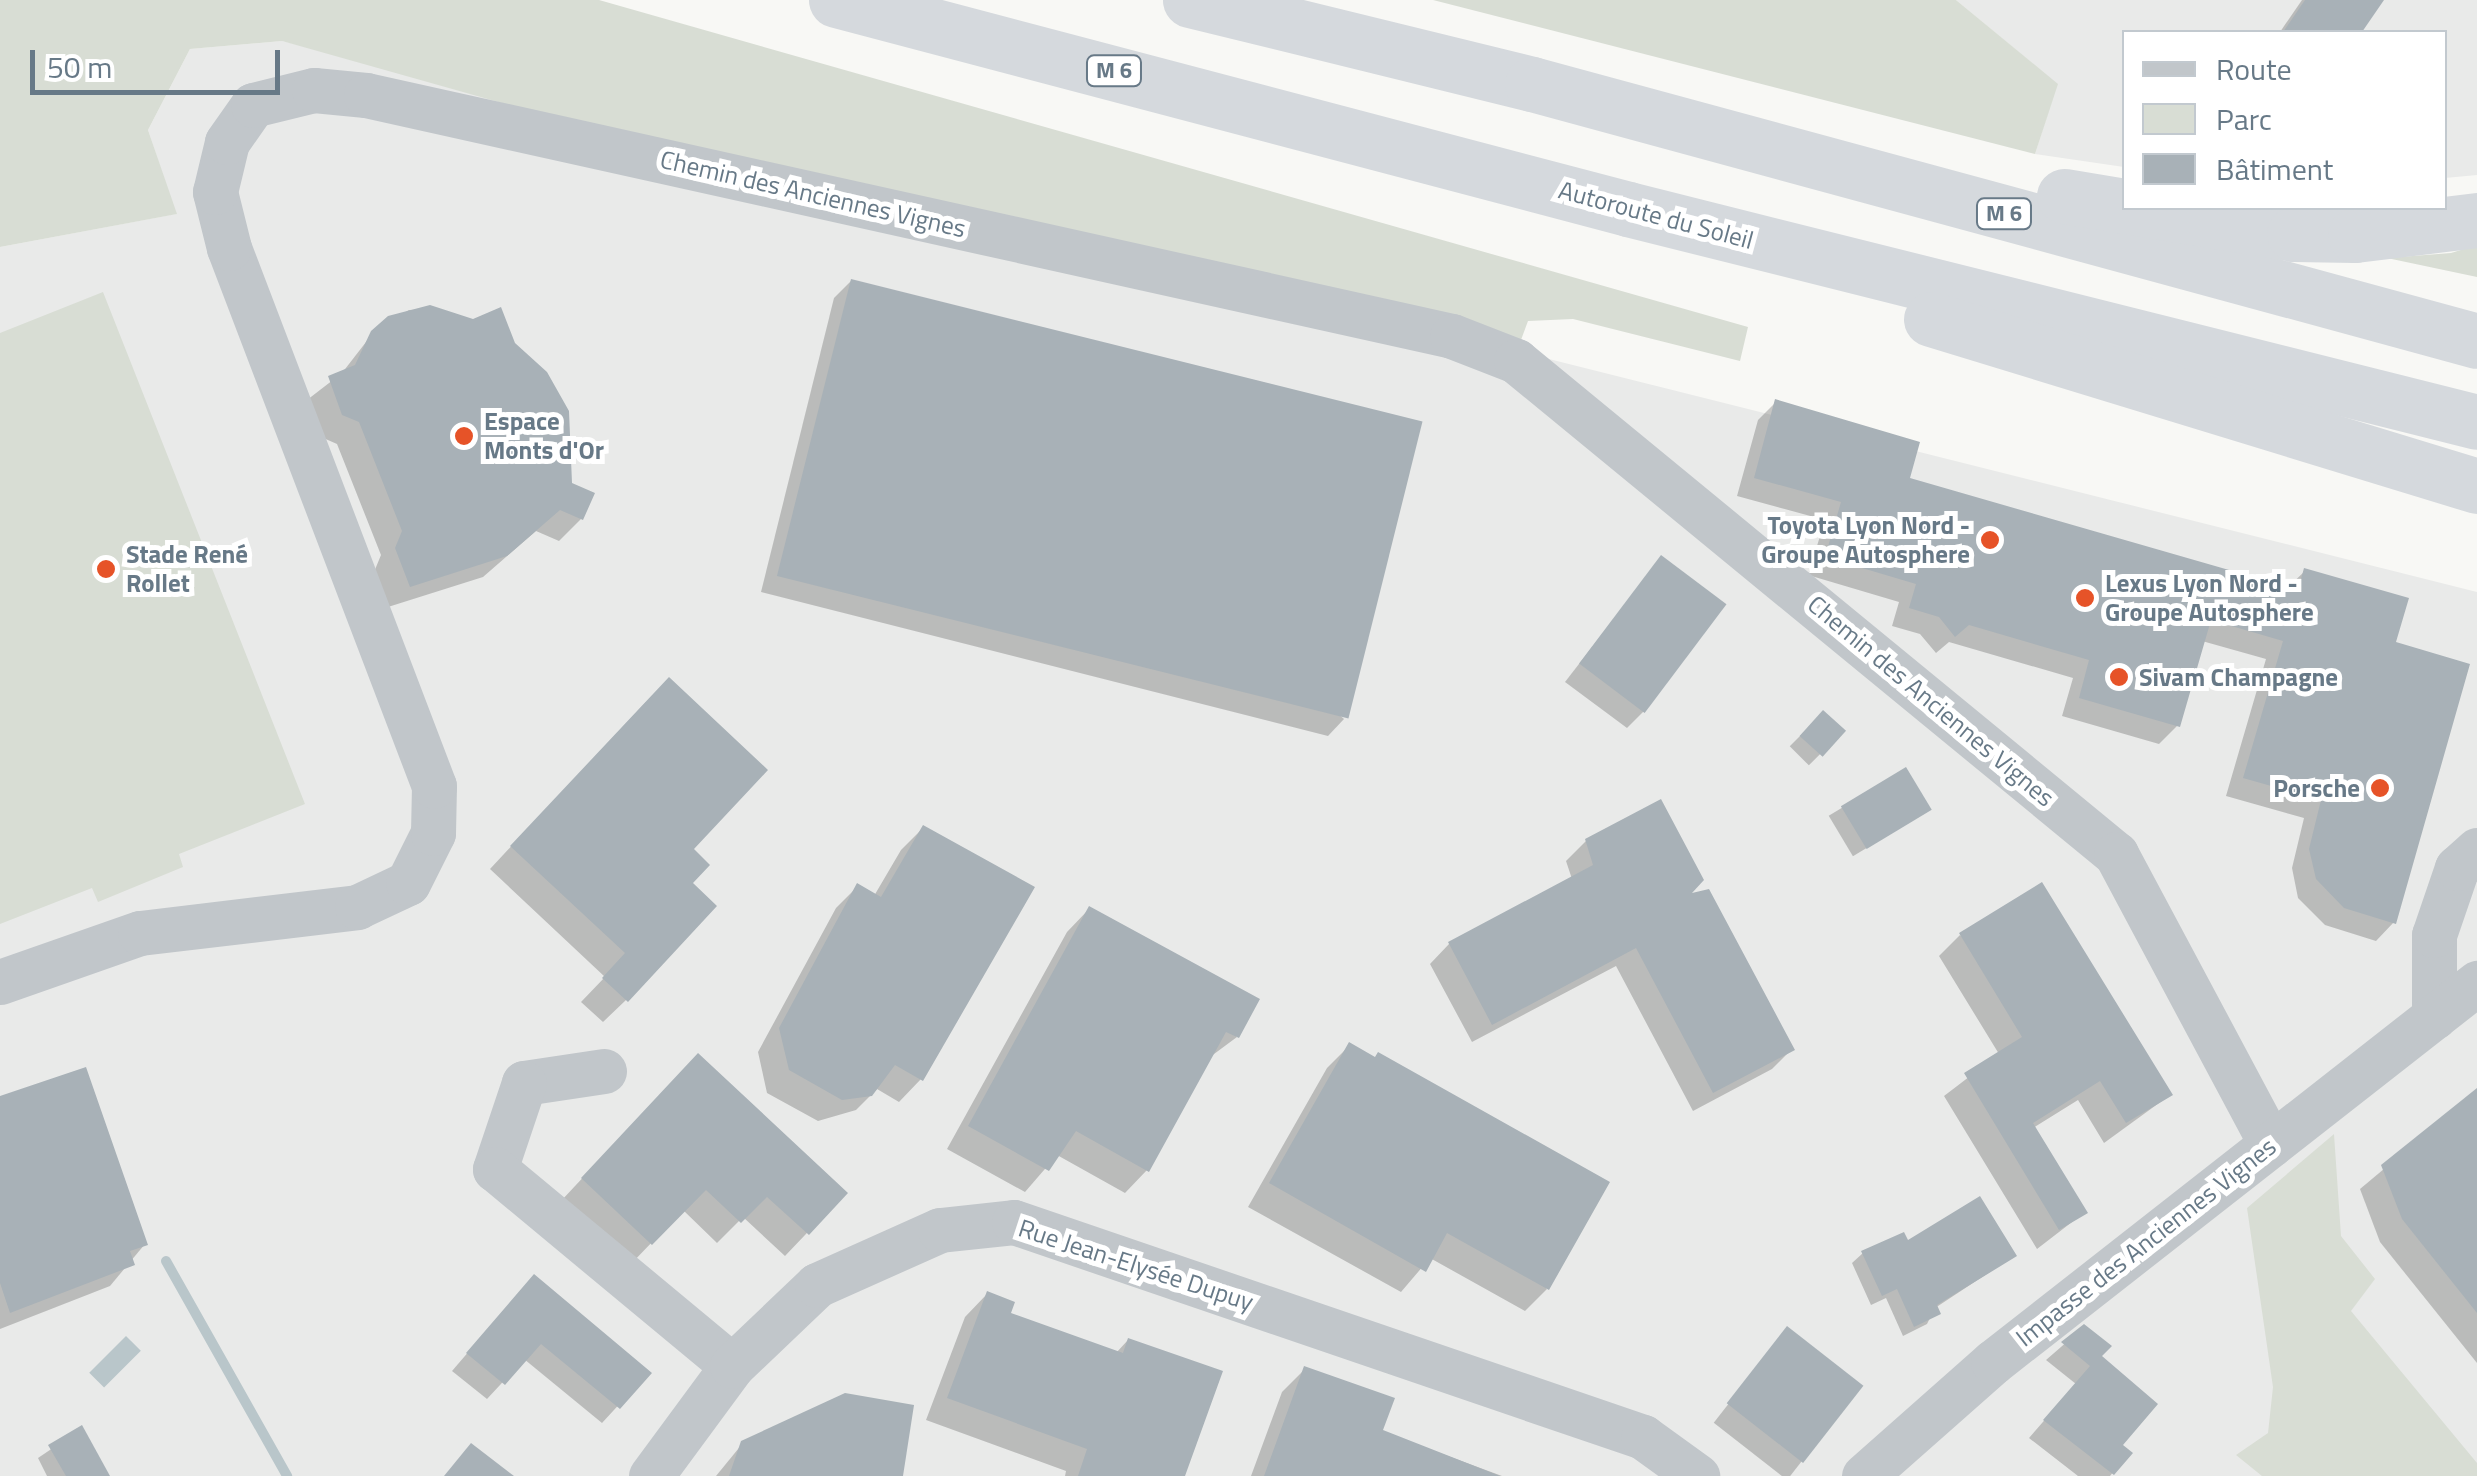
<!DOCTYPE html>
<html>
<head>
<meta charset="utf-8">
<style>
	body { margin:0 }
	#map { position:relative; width:2477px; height:1476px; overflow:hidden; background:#f8f8f5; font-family:"Titillium Web",sans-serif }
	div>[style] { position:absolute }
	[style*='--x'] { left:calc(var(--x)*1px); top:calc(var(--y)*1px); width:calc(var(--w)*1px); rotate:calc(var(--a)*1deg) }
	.built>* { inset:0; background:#e9eae9 }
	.green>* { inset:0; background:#d8ddd4 }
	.water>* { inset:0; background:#b9c6ca; transform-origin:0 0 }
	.shadow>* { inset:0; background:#0003; transform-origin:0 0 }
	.stream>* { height:10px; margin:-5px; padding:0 5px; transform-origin:5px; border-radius:5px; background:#b9c6ca }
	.building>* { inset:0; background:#a8b1b7; transform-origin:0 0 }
	.minor>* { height:45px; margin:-22.5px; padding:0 22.5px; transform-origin:22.5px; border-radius:22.5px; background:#c1c6ca }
	.highway>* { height:55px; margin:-27.5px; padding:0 27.5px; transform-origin:27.5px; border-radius:27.5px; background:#d5d9dd }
	.dots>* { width:28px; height:28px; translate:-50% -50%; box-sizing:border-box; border:5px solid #fff; border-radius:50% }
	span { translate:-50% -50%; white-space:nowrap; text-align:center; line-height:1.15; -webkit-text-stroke:10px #fff; paint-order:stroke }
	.shield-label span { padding:2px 8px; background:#fff; border:2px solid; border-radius:8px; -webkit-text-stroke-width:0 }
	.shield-label { font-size:22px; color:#677987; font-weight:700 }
	.street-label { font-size:25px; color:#677987 }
	.poi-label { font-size:25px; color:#677987; font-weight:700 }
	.left { translate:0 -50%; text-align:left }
	.right { translate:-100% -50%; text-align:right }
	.legend { position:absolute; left:2122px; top:30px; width:325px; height:180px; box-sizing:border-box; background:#fff; border:2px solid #c2c9cf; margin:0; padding:12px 18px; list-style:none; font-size:30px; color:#677987 }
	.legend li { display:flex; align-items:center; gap:20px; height:50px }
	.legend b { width:50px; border:2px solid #c2c9cf }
	.scale { position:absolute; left:30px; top:50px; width:250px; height:45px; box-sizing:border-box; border:5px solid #677987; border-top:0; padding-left:12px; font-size:30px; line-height:35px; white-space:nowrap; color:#677987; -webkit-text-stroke:8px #fff; paint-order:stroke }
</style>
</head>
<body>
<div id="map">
	<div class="built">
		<i style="clip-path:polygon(1956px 0,2477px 0,2477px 175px,2445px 178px,2444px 32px,2124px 32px,2124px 167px,2035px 154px,2057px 84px)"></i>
		<i style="clip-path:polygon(282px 41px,2477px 592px,2477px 1476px,0 1476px,0 247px,176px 214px,148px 130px,190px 49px)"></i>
	</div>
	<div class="green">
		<i style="clip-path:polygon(0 0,599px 0,1748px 327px,1740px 361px,1573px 319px,1528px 321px,1518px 348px,697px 158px,282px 41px,190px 49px,148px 130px,177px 214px,0 247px)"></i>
		<i style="clip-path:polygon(1433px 0,1956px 0,2058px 84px,2035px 154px)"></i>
		<i style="clip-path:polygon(2477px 245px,2477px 277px,2387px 258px,2451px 253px)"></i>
		<i style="clip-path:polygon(103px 292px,305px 804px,179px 854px,183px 867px,98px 902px,92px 888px,0 924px,0 333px)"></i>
		<i style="clip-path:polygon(2334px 1134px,2341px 1236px,2375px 1279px,2351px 1311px,2477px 1463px,2477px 1476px,2262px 1476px,2236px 1455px,2268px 1433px,2273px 1387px,2247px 1208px)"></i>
	</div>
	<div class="water">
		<i style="left:126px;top:1336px;width:21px;height:52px;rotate:45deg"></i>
	</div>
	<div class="shadow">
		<i style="clip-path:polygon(2302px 0,2372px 0,2379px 4px,2359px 32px,2280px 32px)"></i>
		<i style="clip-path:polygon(851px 281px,1344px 719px,1328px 736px,761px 592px,834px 298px)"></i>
		<i style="clip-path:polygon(441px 309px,570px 484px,581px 519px,559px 541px,536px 531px,483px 577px,388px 607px,374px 572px,381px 555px,337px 444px,321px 437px,307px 400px,342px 373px,373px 333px,409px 310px)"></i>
		<i style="clip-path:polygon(1776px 402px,1907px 480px,2286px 589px,2305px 571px,2393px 644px,2394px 922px,2376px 941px,2325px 925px,2298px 898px,2292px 868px,2304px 818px,2226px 796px,2266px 659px,2202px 641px,2178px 725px,2159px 744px,2062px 716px,2073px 678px,1949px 642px,1936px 653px,1920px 634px,1892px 626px,1899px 602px,1808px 575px,1825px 520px,1737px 496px,1758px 420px)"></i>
		<i style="clip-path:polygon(1661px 558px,1644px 711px,1627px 728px,1565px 682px)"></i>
		<i style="clip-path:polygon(646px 702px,690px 849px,689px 883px,626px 1000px,603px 1022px,581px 1002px,605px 977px,490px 869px)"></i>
		<i style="left:1823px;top:713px;width:27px;height:47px;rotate:45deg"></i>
		<i style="left:1905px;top:770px;width:47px;height:89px;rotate:59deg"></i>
		<i style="clip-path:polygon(923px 828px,921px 1079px,899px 1102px,877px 1089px,856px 1110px,818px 1121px,767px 1093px,758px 1052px,836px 908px,858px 886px,874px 896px,901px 850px)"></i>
		<i style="clip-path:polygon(1586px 841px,1684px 897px,1792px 1049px,1772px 1069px,1693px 1111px,1616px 966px,1472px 1042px,1430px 964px,1449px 944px,1572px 879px,1566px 861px)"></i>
		<i style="clip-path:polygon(1089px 909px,1237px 1037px,1210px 1057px,1147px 1170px,1125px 1193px,1057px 1155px,1025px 1192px,947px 1149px,1067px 932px)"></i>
		<i style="clip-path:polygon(1960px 935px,2170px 1095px,2104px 1143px,2078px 1100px,2033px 1128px,2085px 1212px,2037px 1249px,1944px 1096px,1999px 1054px,1939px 956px)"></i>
		<i style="clip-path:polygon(1349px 1046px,1547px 1289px,1525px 1311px,1430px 1258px,1401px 1292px,1248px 1207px,1327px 1068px)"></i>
		<i style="clip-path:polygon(676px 1078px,845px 1193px,785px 1256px,743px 1217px,717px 1243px,683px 1210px,629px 1266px,561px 1201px)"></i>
		<i style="clip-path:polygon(2477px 1091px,2477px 1363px,2380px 1242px,2360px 1189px)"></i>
		<i style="clip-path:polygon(0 1099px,145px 1244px,110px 1286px,0 1329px)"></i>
		<i style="clip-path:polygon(1863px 1253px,2014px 1256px,1935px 1308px,1927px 1324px,1903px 1336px,1886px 1298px,1871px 1305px,1852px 1263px)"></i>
		<i style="clip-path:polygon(519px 1293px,648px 1373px,602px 1423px,524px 1359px,487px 1399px,452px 1371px)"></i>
		<i style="clip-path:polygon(987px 1294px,1008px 1315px,1116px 1353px,1128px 1340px,1182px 1476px,1065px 1476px,1066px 1471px,926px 1420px,965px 1317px)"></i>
		<i style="clip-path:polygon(2084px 1327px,2099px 1357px,2120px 1445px,2129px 1453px,2110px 1476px,2078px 1476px,2029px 1438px,2076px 1384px,2046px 1360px)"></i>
		<i style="left:1787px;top:1329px;width:93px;height:119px;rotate:38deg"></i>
		<i style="clip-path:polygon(1305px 1369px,1380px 1431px,1502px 1476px,1251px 1476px,1282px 1392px)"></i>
		<i style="clip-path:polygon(81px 1429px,98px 1476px,47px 1476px,38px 1458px)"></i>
		<i style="clip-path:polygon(743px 1443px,900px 1476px,716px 1476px)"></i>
	</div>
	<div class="stream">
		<i style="--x:166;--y:1261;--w:247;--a:60.6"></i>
	</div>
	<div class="building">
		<i style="clip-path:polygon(2305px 0,2384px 0,2362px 32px,2283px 32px)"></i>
		<i style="left:851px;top:279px;width:589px;height:306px;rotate:14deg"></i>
		<i style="clip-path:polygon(430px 305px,473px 319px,501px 307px,515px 343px,547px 372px,569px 411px,572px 483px,595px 493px,583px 520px,560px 510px,507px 556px,410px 587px,395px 548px,402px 531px,359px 422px,342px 415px,328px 376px,355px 365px,371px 331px,388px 316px)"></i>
		<i style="clip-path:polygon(1775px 399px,1920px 442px,1910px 478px,2298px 590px,2304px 568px,2409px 598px,2396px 642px,2470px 664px,2396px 924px,2344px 908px,2316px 879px,2309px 849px,2321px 800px,2243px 778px,2283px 641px,2211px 620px,2180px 727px,2079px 698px,2089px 660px,1969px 625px,1955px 637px,1939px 617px,1909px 608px,1916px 584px,1825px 557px,1841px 502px,1754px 478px)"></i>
		<i style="left:1661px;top:555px;width:82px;height:136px;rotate:37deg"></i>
		<i style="clip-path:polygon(669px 677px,768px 770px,694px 849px,710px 865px,693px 883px,717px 906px,628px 1002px,602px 978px,625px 953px,510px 846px)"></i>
		<i style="left:1823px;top:710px;width:31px;height:35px;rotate:42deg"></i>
		<i style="left:1906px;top:767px;width:50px;height:76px;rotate:59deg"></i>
		<i style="clip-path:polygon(1661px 799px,1704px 880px,1692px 893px,1709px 889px,1795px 1050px,1713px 1093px,1636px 948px,1492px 1025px,1448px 942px,1593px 865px,1585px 839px)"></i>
		<i style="clip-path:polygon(923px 825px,1035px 887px,923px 1081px,895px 1065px,872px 1096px,842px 1100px,789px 1070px,779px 1028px,857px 883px,881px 897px)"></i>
		<i style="clip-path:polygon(2042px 882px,2173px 1095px,2126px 1123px,2100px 1081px,2033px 1123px,2088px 1213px,2059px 1230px,1964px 1073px,2022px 1037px,1959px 933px)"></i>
		<i style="clip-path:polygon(1089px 906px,1260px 999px,1239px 1038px,1226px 1032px,1149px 1172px,1076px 1131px,1049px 1171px,968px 1126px)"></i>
		<i style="clip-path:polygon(1349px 1042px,1375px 1057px,1378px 1052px,1610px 1182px,1549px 1290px,1447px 1233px,1426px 1272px,1269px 1183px)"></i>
		<i style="clip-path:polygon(698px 1053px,848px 1193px,809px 1235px,767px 1197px,741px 1223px,706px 1190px,652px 1245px,581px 1178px)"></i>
		<i style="clip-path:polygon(86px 1067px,148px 1245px,130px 1251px,135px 1265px,10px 1313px,0 1283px,0 1096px)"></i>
		<i style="clip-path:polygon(2477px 1088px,2477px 1313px,2402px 1219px,2381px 1165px)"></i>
		<i style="clip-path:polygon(1980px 1196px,2017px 1256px,1937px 1305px,1941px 1314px,1914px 1327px,1897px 1289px,1882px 1296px,1861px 1251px,1904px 1232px,1908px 1240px)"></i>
		<i style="clip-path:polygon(534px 1274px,652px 1373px,620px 1409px,541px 1344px,505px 1385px,466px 1353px)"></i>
		<i style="clip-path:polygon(987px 1291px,1015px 1302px,1011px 1313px,1123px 1353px,1128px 1338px,1223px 1371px,1185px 1476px,1078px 1476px,1087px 1449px,947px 1398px)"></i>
		<i style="clip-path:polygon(2084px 1324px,2112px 1346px,2102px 1356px,2158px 1404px,2123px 1445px,2133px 1453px,2114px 1475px,2043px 1420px,2090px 1366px,2061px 1342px)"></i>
		<i style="left:1787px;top:1326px;width:97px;height:98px;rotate:38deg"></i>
		<i style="clip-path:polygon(1304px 1366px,1395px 1398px,1383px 1430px,1500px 1476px,1264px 1476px)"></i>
		<i style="clip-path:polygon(845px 1393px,914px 1405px,903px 1476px,729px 1476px,741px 1441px)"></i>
		<i style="clip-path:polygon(82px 1425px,110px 1476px,66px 1476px,48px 1445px)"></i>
		<i style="clip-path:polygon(471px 1443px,514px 1476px,444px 1476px)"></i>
	</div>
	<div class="minor">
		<i style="--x:0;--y:982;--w:148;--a:-19.3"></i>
		<i style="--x:140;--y:933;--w:219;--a:-6.8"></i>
		<i style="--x:357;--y:907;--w:56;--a:-25.2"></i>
		<i style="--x:408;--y:883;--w:56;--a:-63.4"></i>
		<i style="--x:433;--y:833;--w:47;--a:-88.8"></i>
		<i style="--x:434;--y:786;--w:576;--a:-110.86"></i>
		<i style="--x:229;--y:248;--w:58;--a:-104"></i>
		<i style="--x:215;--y:192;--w:51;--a:-76.5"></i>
		<i style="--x:227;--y:142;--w:45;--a:-54.9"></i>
		<i style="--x:253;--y:105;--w:63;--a:-13.8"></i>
		<i style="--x:314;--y:90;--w:52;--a:5.5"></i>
		<i style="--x:366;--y:95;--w:1112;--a:12.51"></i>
		<i style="--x:1452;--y:336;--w:69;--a:21.3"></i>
		<i style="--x:1516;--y:361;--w:777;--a:39.41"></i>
		<i style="--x:2116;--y:854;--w:329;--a:61.9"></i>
		<i style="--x:2434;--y:1017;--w:82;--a:-90"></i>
		<i style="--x:2434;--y:935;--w:71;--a:-71.1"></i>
		<i style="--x:2457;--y:868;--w:27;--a:-42"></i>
		<i style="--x:604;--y:1071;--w:81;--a:171.5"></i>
		<i style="--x:524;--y:1083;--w:91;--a:108.6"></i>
		<i style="--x:495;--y:1169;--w:308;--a:39.7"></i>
		<i style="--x:651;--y:1476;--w:137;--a:-53.6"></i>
		<i style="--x:732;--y:1366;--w:117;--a:-43.6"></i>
		<i style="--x:817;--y:1285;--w:135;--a:-24.1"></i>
		<i style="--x:940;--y:1230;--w:74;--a:-6.2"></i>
		<i style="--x:1014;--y:1222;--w:665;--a:18.87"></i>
		<i style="--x:1643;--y:1437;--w:67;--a:35.8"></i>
		<i style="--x:1864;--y:1476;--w:172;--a:-41.5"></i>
		<i style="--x:1993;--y:1362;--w:615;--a:-38.06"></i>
	</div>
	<div class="highway">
		<i style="--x:836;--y:0;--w:819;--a:14.78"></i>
		<i style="--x:1628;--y:209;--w:875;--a:14.08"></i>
		<i style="--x:1190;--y:0;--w:352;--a:13.8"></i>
		<i style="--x:1532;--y:84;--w:979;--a:15.21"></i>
		<i style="--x:2064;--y:196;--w:233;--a:9.4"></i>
		<i style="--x:2294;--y:234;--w:61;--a:0.9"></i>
		<i style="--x:2355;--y:235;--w:123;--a:-7"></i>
		<i style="--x:1931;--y:319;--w:571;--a:17.01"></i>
	</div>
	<div class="dots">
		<i style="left:464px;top:436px;background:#e65328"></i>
		<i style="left:1990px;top:540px;background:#e65328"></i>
		<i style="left:106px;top:569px;background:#e65328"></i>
		<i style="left:2085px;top:598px;background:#e65328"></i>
		<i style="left:2119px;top:677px;background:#e65328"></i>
		<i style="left:2380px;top:788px;background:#e65328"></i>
	</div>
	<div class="shield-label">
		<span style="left:1114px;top:71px">M 6</span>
		<span style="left:2004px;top:214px">M 6</span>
	</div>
	<div class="street-label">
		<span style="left:813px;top:194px;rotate:13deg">Chemin des Anciennes Vignes</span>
		<span style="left:1656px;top:215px;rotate:15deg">Autoroute du Soleil</span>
		<span style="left:1931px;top:701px;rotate:40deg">Chemin des Anciennes Vignes</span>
		<span style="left:2146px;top:1242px;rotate:-38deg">Impasse des Anciennes Vignes</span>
		<span style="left:1136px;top:1265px;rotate:18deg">Rue Jean-Elysée Dupuy</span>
	</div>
	<div class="poi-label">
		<span class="left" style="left:484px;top:436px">Espace<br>Monts d'Or</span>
		<span class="right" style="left:1970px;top:540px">Toyota Lyon Nord -<br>Groupe Autosphere</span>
		<span class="left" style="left:126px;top:569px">Stade René<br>Rollet</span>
		<span class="left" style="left:2105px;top:598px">Lexus Lyon Nord -<br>Groupe Autosphere</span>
		<span class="left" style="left:2139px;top:677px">Sivam Champagne</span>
		<span class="right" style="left:2360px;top:788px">Porsche</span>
	</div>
	<ul class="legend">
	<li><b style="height:12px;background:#c1c6ca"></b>Route</li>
	<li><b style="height:28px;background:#d8ddd4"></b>Parc</li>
	<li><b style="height:28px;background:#a8b1b7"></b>Bâtiment</li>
	</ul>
	<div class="scale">50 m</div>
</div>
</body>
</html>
